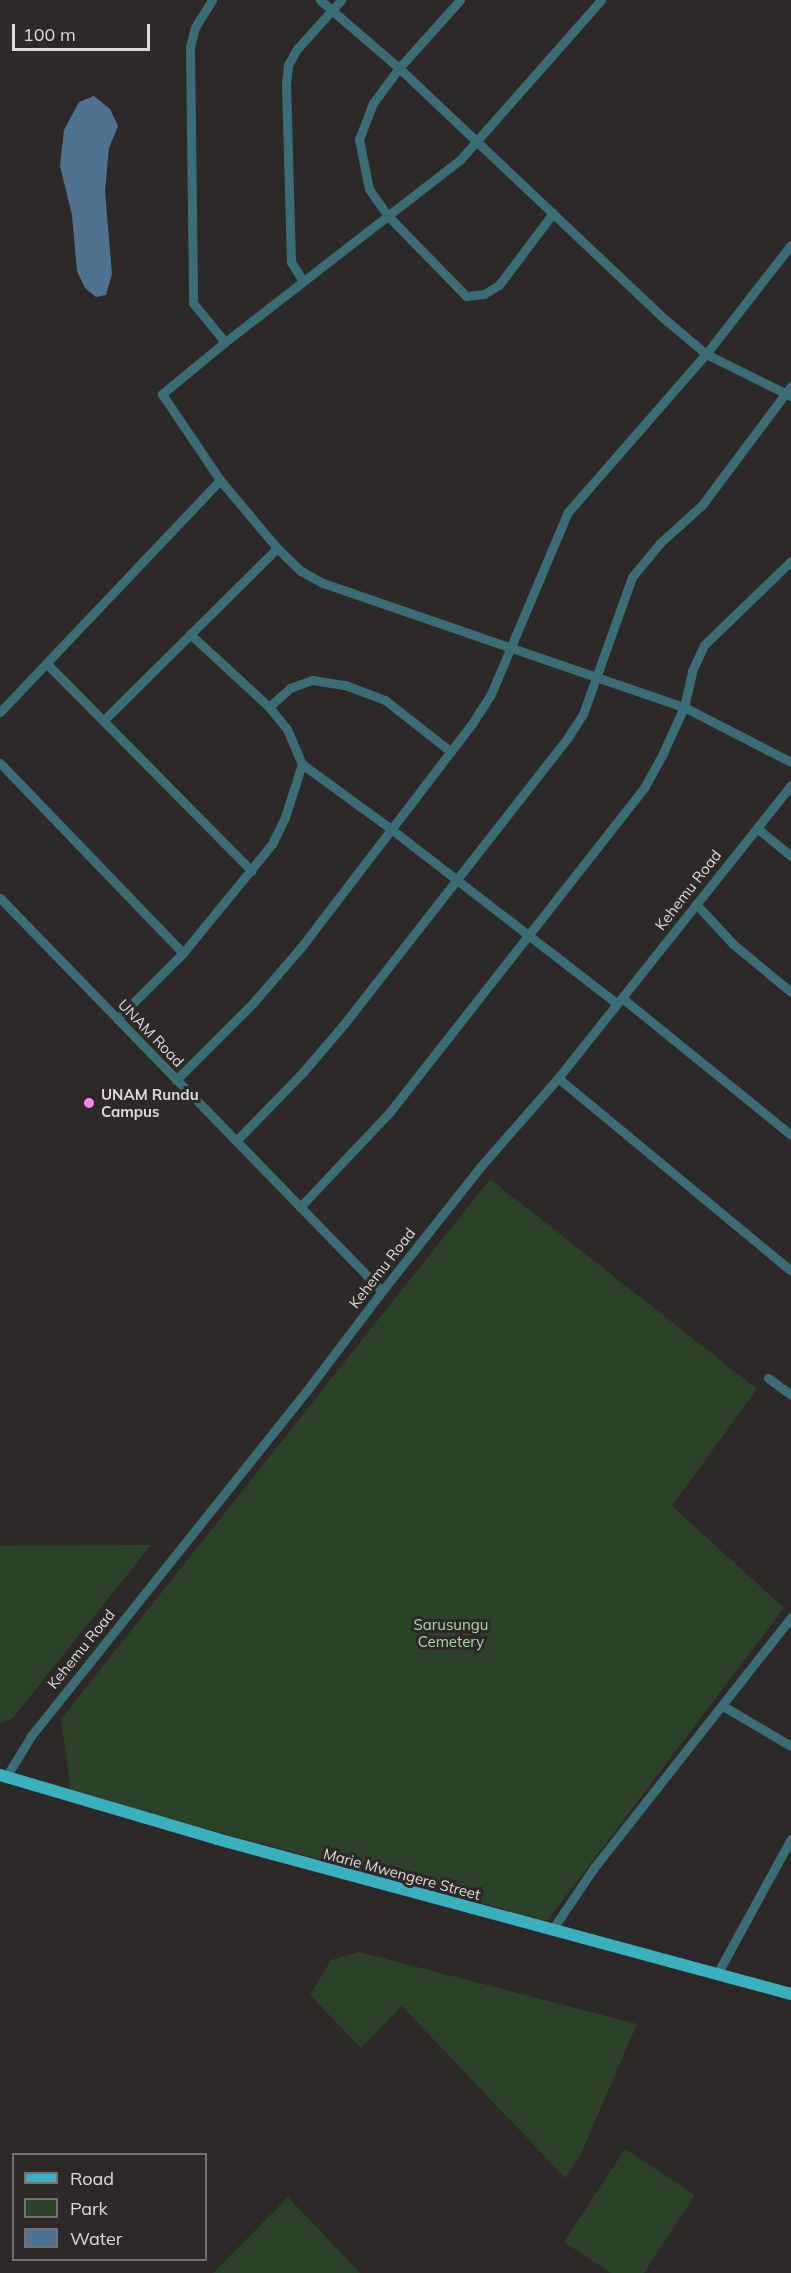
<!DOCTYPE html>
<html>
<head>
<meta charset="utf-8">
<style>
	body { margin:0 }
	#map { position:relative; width:791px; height:2273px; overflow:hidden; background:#2d2928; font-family:Mulish,sans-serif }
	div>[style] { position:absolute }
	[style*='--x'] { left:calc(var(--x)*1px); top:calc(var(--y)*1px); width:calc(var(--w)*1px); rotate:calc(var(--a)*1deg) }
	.green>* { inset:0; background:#2b4228 }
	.water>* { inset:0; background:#507291 }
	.minor>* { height:9px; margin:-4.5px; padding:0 4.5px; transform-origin:4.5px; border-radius:4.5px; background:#3b6e74 }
	.major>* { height:12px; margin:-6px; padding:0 6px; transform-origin:6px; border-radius:6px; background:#39b0be }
	.dots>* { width:16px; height:16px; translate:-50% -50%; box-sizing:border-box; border:3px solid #2d2928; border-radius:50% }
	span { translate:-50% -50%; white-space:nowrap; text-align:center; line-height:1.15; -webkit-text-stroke:6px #2d2928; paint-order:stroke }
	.street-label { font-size:15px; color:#dddad9 }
	.poi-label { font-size:15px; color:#dddad9; font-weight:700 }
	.left { translate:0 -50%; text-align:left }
	.park-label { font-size:15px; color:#a9d9a1 }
	.legend { position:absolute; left:12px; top:2153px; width:195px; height:108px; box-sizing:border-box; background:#2d2928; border:2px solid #73706f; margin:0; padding:8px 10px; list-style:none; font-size:18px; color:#dddad9 }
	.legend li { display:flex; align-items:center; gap:12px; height:30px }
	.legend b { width:30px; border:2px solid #73706f }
	.scale { position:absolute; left:12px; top:24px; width:138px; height:27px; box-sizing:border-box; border:3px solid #dddad9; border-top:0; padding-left:8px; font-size:18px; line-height:21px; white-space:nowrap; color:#dddad9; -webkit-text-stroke:4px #2d2928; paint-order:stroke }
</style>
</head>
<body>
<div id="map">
	<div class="green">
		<i style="clip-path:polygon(490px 1179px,757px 1389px,672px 1506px,784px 1608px,547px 1921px,71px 1792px,61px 1719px)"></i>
		<i style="clip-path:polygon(151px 1545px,13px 1718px,0 1724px,0 1546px)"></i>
		<i style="clip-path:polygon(359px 1952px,637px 2024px,580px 2156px,565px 2178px,402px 2006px,361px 2048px,310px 1995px,331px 1960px)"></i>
		<i style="clip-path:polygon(625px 2149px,695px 2195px,644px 2273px,611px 2273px,564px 2242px)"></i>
		<i style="clip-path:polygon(288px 2197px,360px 2273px,213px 2273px)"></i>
	</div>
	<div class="water">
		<i style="clip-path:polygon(94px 96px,110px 109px,118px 126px,109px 148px,105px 191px,112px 274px,106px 295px,96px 297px,85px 288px,77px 271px,72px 215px,60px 166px,64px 130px,79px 102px)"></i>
	</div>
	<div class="minor">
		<i style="--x:212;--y:0;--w:32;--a:122"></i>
		<i style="--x:195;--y:27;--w:21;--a:104"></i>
		<i style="--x:190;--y:47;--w:256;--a:89.3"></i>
		<i style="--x:193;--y:303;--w:50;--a:50.6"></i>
		<i style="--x:320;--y:0;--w:104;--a:40.7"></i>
		<i style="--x:399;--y:68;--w:369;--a:43.4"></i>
		<i style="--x:667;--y:321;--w:51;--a:40.2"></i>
		<i style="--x:706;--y:354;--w:95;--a:26.3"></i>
		<i style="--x:460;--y:0;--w:91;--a:131.9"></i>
		<i style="--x:399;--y:68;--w:44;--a:126.6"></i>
		<i style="--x:373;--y:103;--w:39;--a:111"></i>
		<i style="--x:359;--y:139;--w:51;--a:78.7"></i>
		<i style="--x:369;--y:189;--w:33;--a:55"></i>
		<i style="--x:388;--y:216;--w:112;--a:45.7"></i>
		<i style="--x:466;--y:296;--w:18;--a:-6"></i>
		<i style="--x:484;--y:294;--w:17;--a:-31"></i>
		<i style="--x:499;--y:285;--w:90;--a:-53.1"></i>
		<i style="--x:601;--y:0;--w:212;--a:131.4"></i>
		<i style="--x:461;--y:159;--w:299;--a:142.2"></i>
		<i style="--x:225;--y:342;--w:82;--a:140.5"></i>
		<i style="--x:162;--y:394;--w:104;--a:56"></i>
		<i style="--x:220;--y:480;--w:89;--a:50"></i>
		<i style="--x:277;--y:548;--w:33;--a:44"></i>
		<i style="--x:301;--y:571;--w:25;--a:29"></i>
		<i style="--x:323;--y:583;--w:382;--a:19"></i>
		<i style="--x:684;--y:707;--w:120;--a:27.2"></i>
		<i style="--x:303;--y:281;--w:22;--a:-122"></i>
		<i style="--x:291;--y:262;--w:178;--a:-91.6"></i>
		<i style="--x:286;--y:84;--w:19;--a:-84"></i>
		<i style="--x:288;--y:65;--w:18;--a:-61"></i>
		<i style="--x:297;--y:49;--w:66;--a:-48.1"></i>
		<i style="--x:190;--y:634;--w:108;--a:42.7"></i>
		<i style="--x:269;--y:707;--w:28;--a:51"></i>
		<i style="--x:287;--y:729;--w:38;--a:67"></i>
		<i style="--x:302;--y:764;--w:110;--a:36.1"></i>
		<i style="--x:391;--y:829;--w:284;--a:37.7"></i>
		<i style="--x:47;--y:664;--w:291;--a:45.3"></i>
		<i style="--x:269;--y:707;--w:28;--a:-42"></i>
		<i style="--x:290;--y:688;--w:23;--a:-20"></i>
		<i style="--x:312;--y:680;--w:33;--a:9"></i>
		<i style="--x:345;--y:685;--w:43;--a:20.6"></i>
		<i style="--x:385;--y:700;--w:83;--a:38.1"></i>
		<i style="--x:0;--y:712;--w:320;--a:-46.5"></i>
		<i style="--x:104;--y:720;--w:244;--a:-44.8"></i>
		<i style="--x:0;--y:763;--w:264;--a:46.1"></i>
		<i style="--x:757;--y:828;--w:44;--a:39.5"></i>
		<i style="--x:0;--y:898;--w:548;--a:45.81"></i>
		<i style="--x:696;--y:904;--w:54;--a:47.2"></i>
		<i style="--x:733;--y:944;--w:75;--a:39.6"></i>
		<i style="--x:622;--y:998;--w:218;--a:39"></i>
		<i style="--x:117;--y:1019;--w:93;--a:-45"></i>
		<i style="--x:183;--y:953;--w:141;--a:-50.8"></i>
		<i style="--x:272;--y:844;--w:30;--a:-64"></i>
		<i style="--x:285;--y:817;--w:56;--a:-72.2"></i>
		<i style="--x:558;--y:1078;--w:303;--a:39.6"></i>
		<i style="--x:176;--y:1080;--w:107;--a:-45"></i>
		<i style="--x:252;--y:1004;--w:77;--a:-49.2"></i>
		<i style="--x:302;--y:946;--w:282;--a:-52.6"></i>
		<i style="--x:473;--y:722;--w:33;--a:-57"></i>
		<i style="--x:491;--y:694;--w:198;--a:-67.1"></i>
		<i style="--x:568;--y:512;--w:210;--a:-48.9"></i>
		<i style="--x:706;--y:354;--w:138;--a:-52.1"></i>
		<i style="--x:236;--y:1141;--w:96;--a:-45.8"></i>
		<i style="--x:303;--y:1072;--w:63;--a:-49.5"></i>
		<i style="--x:344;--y:1024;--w:364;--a:-52"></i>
		<i style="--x:568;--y:737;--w:27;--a:-57"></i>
		<i style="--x:583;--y:714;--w:145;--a:-70.3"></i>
		<i style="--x:632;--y:577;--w:44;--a:-50.5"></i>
		<i style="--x:660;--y:543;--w:57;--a:-42.1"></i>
		<i style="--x:702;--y:505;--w:149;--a:-53.2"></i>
		<i style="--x:300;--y:1207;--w:129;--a:-46.6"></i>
		<i style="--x:389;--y:1113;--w:415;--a:-51.9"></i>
		<i style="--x:645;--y:786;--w:38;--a:-61"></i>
		<i style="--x:663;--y:753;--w:51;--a:-65.5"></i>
		<i style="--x:684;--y:707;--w:37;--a:-77"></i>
		<i style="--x:692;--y:671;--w:29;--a:-65"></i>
		<i style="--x:704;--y:645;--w:121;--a:-44"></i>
		<i style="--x:768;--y:1378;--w:29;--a:36"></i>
		<i style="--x:723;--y:1706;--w:79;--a:30.5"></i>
		<i style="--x:6;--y:1777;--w:48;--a:-58.6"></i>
		<i style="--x:31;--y:1736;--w:449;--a:-51.4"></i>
		<i style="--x:311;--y:1385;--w:118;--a:-52.9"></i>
		<i style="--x:382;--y:1291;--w:159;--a:-51.6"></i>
		<i style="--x:481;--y:1166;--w:117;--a:-48.8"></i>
		<i style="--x:558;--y:1078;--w:374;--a:-51.5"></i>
		<i style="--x:552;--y:1930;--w:73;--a:-56.1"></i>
		<i style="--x:593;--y:1869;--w:320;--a:-51.8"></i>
		<i style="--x:717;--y:1974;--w:154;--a:-61.3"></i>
	</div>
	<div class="major">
		<i style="--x:0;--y:1775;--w:226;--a:16.4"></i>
		<i style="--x:217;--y:1839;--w:595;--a:15.11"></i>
	</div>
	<div class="dots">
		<i style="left:89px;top:1103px;background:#f688ed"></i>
	</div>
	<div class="street-label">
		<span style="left:688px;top:890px;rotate:-52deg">Kehemu Road</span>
		<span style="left:151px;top:1033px;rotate:46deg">UNAM Road</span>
		<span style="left:382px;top:1268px;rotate:-52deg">Kehemu Road</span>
		<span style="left:81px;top:1649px;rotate:-51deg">Kehemu Road</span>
		<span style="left:402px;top:1874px;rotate:15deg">Marie Mwengere Street</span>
	</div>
	<div class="poi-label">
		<span class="left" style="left:101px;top:1103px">UNAM Rundu<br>Campus</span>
	</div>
	<div class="park-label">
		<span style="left:451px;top:1633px">Sarusungu<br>Cemetery</span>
	</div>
	<ul class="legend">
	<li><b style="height:8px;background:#39b0be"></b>Road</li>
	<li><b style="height:16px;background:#2b4228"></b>Park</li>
	<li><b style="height:16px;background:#507291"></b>Water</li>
	</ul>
	<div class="scale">100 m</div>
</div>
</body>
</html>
